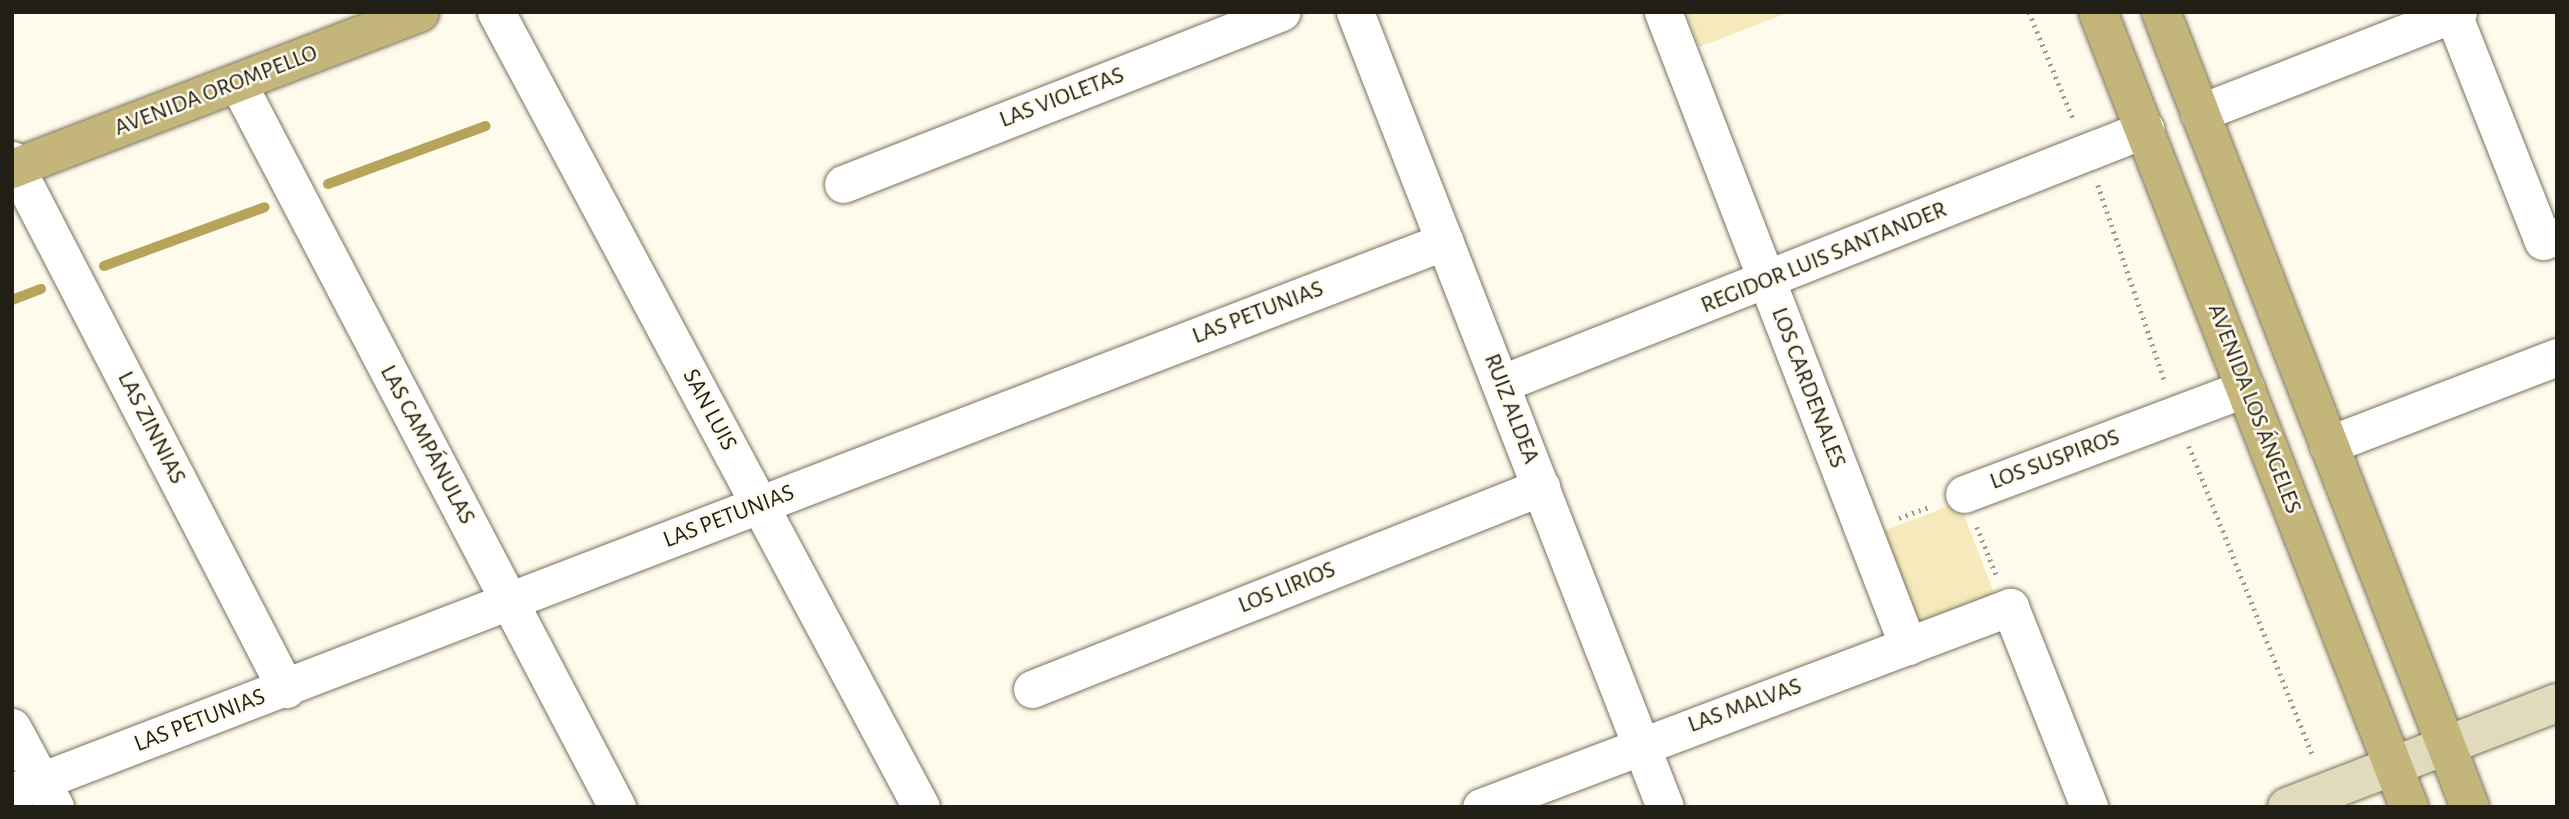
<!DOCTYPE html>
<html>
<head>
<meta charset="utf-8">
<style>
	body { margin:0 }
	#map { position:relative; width:2569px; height:819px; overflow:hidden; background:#fffbec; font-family:"Alegreya Sans",sans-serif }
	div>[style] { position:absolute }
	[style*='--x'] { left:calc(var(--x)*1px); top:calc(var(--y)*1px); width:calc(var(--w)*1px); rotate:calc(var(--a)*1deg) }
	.green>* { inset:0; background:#f6eabc; transform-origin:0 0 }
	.stream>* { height:10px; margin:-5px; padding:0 5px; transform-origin:5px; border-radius:5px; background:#b7a45a }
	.path>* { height:4.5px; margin-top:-2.25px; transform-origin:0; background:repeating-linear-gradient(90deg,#9e9a8e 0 2px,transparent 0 7px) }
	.roads { filter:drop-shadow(0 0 2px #79735d) drop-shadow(0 0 2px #79735d) }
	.minor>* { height:37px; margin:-18.5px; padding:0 18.5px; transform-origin:18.5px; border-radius:18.5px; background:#fff }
	.secondary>* { height:38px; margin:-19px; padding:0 19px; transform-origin:19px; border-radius:19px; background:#e1dabd }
	.primary>* { height:38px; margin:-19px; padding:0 19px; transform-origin:19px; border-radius:19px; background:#c4b67b }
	span { translate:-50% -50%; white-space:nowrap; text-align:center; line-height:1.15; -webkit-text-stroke:5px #fffbec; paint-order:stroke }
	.street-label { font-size:24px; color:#211e15 }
	.frame { position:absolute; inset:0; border:14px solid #211e15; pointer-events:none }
</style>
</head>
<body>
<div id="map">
	<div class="green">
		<i style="clip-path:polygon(1686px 12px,1790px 12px,1699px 47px)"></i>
		<i style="left:1959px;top:502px;width:107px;height:89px;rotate:69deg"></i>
	</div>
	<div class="stream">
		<i style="--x:328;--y:184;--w:168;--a:-20.2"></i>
		<i style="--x:104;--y:266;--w:171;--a:-20.1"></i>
		<i style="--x:12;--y:300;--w:31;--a:-21"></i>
	</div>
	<div class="path">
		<i style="--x:2029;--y:12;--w:115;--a:67.5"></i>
		<i style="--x:2098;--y:185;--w:205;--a:71.2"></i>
		<i style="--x:2189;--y:446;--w:334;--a:68.2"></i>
		<i style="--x:1899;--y:518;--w:33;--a:-20"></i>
		<i style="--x:1977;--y:527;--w:51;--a:68"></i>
	</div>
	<div class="roads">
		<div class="minor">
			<i style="--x:496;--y:12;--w:901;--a:61.87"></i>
			<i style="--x:1355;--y:12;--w:853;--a:68.7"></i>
			<i style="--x:1663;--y:12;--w:680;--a:68.87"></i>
			<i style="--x:2453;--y:14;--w:244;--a:68.4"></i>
			<i style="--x:2543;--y:241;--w:15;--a:-20"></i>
			<i style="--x:237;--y:82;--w:819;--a:62.34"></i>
			<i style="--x:2199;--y:113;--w:278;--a:-21.3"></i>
			<i style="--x:12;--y:160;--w:596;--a:62.62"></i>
			<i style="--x:843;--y:184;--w:471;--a:-21.4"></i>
			<i style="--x:1500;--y:384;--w:694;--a:-21.57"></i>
			<i style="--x:2328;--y:445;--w:245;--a:-21"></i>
			<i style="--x:1964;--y:494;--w:301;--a:-20.6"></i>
			<i style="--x:1032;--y:689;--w:548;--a:-21.65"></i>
			<i style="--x:12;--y:727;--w:91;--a:61.7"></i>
			<i style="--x:12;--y:792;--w:1535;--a:-21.03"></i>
			<i style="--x:1481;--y:807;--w:566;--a:-20.71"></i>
			<i style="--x:2010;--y:607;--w:215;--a:68.4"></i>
		</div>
		<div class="secondary">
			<i style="--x:2287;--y:807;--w:289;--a:-21.1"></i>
		</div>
		<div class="primary">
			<i style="--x:2098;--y:12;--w:854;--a:68.63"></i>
			<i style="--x:2161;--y:12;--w:853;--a:68.76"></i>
			<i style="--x:12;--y:169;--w:437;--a:-21"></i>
		</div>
	</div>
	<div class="street-label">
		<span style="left:216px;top:91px;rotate:-21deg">AVENIDA OROMPELLO</span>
		<span style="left:1062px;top:98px;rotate:-21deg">LAS VIOLETAS</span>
		<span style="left:1824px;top:258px;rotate:-22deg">REGIDOR LUIS SANTANDER</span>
		<span style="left:1258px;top:313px;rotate:-21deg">LAS PETUNIAS</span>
		<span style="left:1808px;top:388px;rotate:69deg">LOS CARDENALES</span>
		<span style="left:1511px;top:409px;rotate:69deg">RUIZ ALDEA</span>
		<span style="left:2254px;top:409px;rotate:69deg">AVENIDA LOS ÁNGELES</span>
		<span style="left:709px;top:410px;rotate:62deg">SAN LUIS</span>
		<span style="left:151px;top:428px;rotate:63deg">LAS ZINNIAS</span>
		<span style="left:427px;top:445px;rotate:62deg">LAS CAMPÁNULAS</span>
		<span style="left:2055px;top:460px;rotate:-20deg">LOS SUSPIROS</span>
		<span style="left:729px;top:517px;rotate:-21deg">LAS PETUNIAS</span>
		<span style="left:1287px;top:588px;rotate:-22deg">LOS LIRIOS</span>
		<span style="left:1745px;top:706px;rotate:-20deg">LAS MALVAS</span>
		<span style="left:200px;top:721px;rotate:-21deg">LAS PETUNIAS</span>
	</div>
	<div class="frame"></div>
</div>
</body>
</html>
